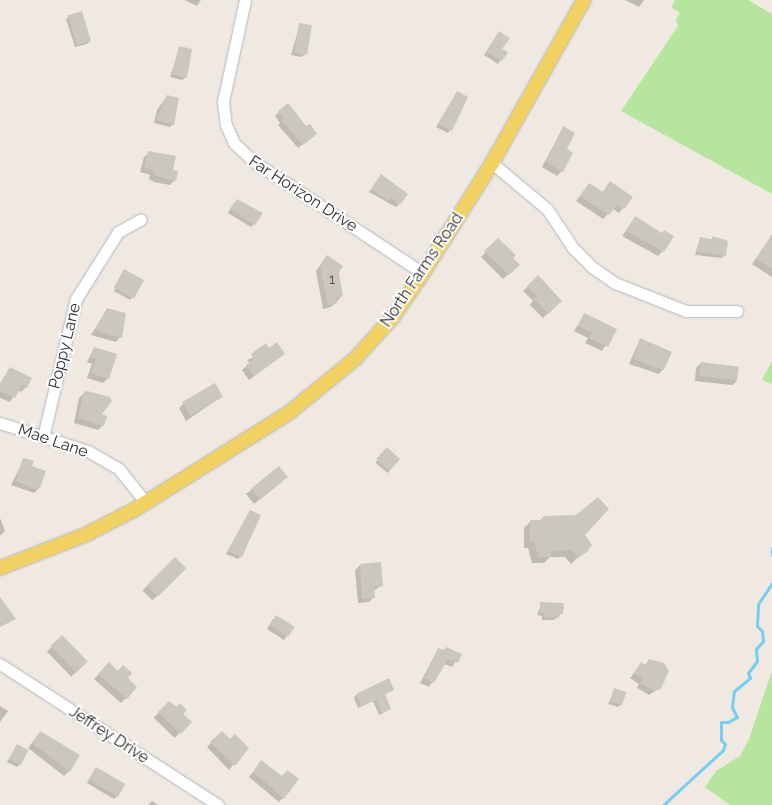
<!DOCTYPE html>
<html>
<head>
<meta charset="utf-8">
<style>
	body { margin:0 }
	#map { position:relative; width:772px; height:805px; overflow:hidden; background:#efe9e1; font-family:Raleway,sans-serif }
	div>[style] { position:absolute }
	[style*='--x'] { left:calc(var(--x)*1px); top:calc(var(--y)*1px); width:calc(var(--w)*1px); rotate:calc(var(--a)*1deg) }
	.green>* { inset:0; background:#b6e59e }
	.shadow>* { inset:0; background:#0003; transform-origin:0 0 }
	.stream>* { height:3px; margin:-1.5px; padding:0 1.5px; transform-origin:1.5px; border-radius:1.5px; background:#75cff0 }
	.building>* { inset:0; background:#cbc7bf; transform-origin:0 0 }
	.roads { filter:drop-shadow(0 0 1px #b4b7c1) drop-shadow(0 0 1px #b4b7c1) }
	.minor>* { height:11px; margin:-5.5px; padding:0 5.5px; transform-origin:5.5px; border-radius:5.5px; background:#fff }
	.major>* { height:14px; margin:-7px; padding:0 7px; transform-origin:7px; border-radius:7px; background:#f2d163 }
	span { translate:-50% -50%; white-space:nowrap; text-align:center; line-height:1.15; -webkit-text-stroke:4px #fff; paint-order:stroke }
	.number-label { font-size:14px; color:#555452 }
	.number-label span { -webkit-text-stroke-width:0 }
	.street-label { font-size:16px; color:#2e2e2e }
</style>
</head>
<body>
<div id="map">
	<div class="green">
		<i style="clip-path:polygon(675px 0,748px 0,772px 14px,772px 194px,621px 111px,678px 26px,676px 20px,680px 13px,671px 7px)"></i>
		<i style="clip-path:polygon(772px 361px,772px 384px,762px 380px)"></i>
		<i style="clip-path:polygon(772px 671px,772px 805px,730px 805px,705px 787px,716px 771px,740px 756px,749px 739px)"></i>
	</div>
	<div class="shadow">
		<i style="clip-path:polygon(184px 0,201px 0,197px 6px)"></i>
		<i style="clip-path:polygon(625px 0,644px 0,639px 7px)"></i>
		<i style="clip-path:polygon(69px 16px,90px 41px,87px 44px,75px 47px,66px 19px)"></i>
		<i style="clip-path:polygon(300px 24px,305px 54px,302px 57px,291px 55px)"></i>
		<i style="clip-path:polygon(499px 33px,501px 50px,506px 53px,498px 64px,484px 55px)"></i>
		<i style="clip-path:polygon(180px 47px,185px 78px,182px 80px,170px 77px)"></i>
		<i style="clip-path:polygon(457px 93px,461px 112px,448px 133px,436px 127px)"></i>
		<i style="clip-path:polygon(167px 96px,173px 124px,170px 127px,154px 123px,157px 110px)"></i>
		<i style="clip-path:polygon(279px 112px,306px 128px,311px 138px,298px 148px,278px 125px,280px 123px,275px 116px)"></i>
		<i style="clip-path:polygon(563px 128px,565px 149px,562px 171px,557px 176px,542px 167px)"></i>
		<i style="clip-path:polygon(149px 153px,172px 171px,174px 181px,170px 185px,154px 182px,149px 179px,150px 175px,140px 172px,144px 157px)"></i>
		<i style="clip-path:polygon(379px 179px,399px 204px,396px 207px,369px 192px)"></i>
		<i style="clip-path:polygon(610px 182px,623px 208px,619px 213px,613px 209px,603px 219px,576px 201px,589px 184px,602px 193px)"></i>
		<i style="clip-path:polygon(234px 203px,254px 224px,251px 227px,228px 213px)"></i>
		<i style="clip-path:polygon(635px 218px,663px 251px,658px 256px,622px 236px)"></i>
		<i style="clip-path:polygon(772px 235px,772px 277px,752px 264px)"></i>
		<i style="clip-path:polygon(700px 238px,725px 255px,722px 258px,695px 255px)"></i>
		<i style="clip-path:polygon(498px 239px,518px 265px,503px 279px,481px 257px)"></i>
		<i style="clip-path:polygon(327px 256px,337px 272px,342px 296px,331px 307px,323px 309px,316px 271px)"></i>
		<i style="clip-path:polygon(125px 271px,133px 297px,130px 300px,114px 291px)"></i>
		<i style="clip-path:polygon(538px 277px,560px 301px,543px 318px,530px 305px,533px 301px,523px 291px)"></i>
		<i style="clip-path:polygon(107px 309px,120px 337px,116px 342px,91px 335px)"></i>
		<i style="clip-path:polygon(584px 315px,615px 330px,602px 351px,585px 343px,588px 338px,574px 331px)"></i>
		<i style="clip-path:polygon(640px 339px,663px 369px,659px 374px,629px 364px)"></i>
		<i style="clip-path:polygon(94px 348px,108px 378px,103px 383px,87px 378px,92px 364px,87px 362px)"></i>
		<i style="clip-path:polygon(269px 350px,284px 354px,249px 380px,242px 370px,250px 363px,247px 360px)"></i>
		<i style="clip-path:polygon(701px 363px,737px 381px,732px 385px,695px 381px,696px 368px)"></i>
		<i style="clip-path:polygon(10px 368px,26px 387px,21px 392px,18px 390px,10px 402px,0 398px,0 384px)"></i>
		<i style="clip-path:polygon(84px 393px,100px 414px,103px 425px,98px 430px,74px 423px,79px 398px)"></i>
		<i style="clip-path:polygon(221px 397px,186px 421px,179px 408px,184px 403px)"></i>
		<i style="left:387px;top:449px;width:16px;height:18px;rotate:40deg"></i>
		<i style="clip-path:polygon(24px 459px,31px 467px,39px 488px,34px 493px,11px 485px)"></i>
		<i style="clip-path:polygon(279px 468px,282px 482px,254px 504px,246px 494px)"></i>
		<i style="clip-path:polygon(248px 514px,241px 556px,238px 559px,226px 554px)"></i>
		<i style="clip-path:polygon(544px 517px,583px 534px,591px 545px,571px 564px,565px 557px,550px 557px,544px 563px,532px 563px,528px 548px,524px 548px,524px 528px,530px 522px,539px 521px)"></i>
		<i style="clip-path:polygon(0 518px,5px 531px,0 536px)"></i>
		<i style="left:175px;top:558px;width:14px;height:46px;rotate:45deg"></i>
		<i style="clip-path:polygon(360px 565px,381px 586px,373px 591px,374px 597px,369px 602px,358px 603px,355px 570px)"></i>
		<i style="clip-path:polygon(541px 604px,562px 613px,554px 620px,542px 620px,542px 616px,537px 615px)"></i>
		<i style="clip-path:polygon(273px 619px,293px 627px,284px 640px,267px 629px)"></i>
		<i style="left:62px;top:637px;width:35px;height:21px;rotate:46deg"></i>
		<i style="clip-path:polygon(438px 649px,460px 655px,452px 667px,444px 664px,429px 687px,420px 683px)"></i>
		<i style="clip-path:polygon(650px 660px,660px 688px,649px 695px,637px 688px,639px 684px,630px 678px,641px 664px,644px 666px)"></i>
		<i style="clip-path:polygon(104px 669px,118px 672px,126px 679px,126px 698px,121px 703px,94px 679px)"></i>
		<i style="clip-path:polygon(389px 680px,393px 690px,384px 695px,390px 708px,387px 711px,379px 715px,373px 701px,358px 708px,354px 698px,356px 695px)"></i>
		<i style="clip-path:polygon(615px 690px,621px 704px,618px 707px,608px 704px)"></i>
		<i style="left:169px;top:702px;width:29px;height:22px;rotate:44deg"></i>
		<i style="clip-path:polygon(0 706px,8px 711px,0 722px)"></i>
		<i style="clip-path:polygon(40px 732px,69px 771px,64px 776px,28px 748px)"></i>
		<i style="clip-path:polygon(222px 732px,230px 741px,247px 748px,229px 770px,207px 747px)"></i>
		<i style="clip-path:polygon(17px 745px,20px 764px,17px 767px,7px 762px)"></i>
		<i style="clip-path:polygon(257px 767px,283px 798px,279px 802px,249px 777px)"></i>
		<i style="clip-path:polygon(96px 769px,117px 796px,114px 799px,87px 783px)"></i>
		<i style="clip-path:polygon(152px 801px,158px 805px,148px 805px)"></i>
	</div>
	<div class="stream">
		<i style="--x:772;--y:548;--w:7;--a:90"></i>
		<i style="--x:663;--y:805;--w:81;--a:-42.5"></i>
		<i style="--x:723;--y:750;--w:6;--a:-72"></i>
		<i style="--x:725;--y:744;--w:6;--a:-135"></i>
		<i style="--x:721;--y:740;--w:18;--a:-90"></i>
		<i style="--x:721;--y:722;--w:7;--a:0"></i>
		<i style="--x:728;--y:722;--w:10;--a:-29"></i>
		<i style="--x:737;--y:717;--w:11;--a:-117"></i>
		<i style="--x:732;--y:707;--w:16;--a:-83"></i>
		<i style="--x:734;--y:691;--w:21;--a:-39"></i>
		<i style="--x:750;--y:678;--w:5;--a:-112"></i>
		<i style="--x:748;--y:673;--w:15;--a:-53"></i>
		<i style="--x:757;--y:661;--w:12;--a:-95"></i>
		<i style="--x:756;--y:649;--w:11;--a:-49"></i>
		<i style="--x:763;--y:641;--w:10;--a:-96"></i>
		<i style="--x:762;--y:631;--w:7;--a:-135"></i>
		<i style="--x:757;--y:626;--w:22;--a:-87"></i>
		<i style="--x:758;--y:604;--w:25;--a:-56"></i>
	</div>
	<div class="building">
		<i style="left:82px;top:11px;width:31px;height:15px;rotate:73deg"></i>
		<i style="left:299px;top:23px;width:13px;height:30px;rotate:9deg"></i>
		<i style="clip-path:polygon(499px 31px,510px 38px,502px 49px,508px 52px,502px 61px,486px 52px)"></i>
		<i style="clip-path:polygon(179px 46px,192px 49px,187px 78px,172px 74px)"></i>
		<i style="clip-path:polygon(457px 91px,468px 97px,452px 131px,438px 124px)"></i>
		<i style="clip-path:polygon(167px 95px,179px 98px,174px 125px,156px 120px)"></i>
		<i style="clip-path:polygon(288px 103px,306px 126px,310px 124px,317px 134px,303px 145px,281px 120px,284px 118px,278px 111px)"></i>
		<i style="clip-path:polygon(563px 126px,575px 133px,567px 149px,573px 153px,563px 172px,546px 162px)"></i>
		<i style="clip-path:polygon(148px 151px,176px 156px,173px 170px,178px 171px,176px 181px,159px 177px,153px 174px,154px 170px,144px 168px)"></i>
		<i style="clip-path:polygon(381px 174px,408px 194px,400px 205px,391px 198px,389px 201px,371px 189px)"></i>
		<i style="clip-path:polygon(610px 181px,633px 197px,624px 209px,618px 205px,609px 215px,580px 196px,589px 183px,603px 192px)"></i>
		<i style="clip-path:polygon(237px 199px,263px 213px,255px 225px,230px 209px)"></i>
		<i style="clip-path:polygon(635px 216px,662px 233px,664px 230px,674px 236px,664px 252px,626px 231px)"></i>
		<i style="clip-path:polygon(772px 234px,772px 269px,756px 259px)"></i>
		<i style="clip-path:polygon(712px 236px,728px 241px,726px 256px,697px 252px,700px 237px,712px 239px)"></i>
		<i style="clip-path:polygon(498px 238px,516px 255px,513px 258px,520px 265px,509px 275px,484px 251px)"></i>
		<i style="clip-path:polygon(327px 255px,343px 266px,339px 273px,343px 296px,336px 298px,337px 303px,328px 305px,320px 265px)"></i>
		<i style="left:124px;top:269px;width:23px;height:21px;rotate:29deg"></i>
		<i style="clip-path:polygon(538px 275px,562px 301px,548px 314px,534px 299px,537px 296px,527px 286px)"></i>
		<i style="clip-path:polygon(107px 308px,126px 313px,122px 338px,95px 330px)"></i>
		<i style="clip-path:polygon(584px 313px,617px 329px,608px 347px,589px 338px,592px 333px,578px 326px)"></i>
		<i style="clip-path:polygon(640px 338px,672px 352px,664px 370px,633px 359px)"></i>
		<i style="clip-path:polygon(277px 342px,285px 354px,254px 376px,246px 365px,254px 359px,251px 354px,266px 343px,269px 348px)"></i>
		<i style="clip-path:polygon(94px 347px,117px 354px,109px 379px,91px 373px,96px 359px,91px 357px)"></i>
		<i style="left:701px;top:362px;width:38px;height:14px;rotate:7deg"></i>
		<i style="clip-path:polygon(10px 367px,32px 378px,27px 388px,22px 385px,15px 398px,0 391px,0 384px)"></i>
		<i style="left:215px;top:383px;width:16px;height:38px;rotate:60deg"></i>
		<i style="clip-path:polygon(87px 391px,110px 397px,112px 401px,102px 414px,107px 416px,104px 426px,78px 418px,84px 392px)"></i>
		<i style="left:387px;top:447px;width:18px;height:16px;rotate:43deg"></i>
		<i style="clip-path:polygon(23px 458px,34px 461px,32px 466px,46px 471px,40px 488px,34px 489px,15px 481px)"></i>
		<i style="left:279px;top:466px;width:14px;height:36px;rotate:51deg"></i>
		<i style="clip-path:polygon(598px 497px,609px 509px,585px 535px,592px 545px,588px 551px,578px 558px,572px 550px,551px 551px,551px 557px,538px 557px,535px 542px,530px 542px,530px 520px,543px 520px,543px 516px,576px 515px)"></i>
		<i style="clip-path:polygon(250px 510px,261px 515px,242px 557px,228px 551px)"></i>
		<i style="left:175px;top:557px;width:16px;height:40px;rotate:45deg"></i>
		<i style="clip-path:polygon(381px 562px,383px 586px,374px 587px,375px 598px,362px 599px,360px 564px)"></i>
		<i style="clip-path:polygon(0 597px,16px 619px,0 627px)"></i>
		<i style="clip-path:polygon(540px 602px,564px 603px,563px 614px,559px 614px,559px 618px,544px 617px,544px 613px,540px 613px)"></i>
		<i style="left:276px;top:615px;width:22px;height:12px;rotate:32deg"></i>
		<i style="left:62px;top:635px;width:37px;height:16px;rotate:46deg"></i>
		<i style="clip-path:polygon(446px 647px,462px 654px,458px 663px,448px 659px,434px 683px,424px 678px,438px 648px,444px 650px)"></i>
		<i style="clip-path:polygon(649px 659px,664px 663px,669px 671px,661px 689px,654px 691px,640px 683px,643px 679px,634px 673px,641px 662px,645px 665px)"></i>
		<i style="clip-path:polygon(109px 662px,118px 671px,123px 665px,132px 673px,128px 678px,137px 687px,127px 699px,98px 674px)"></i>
		<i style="clip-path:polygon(389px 678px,394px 690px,385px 694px,391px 709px,382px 713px,376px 700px,361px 706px,356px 694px)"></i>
		<i style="left:614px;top:688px;width:13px;height:14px;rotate:18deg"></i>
		<i style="clip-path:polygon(169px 701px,177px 707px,180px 703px,187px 710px,183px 714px,192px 722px,181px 734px,158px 712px)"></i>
		<i style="clip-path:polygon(40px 731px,80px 755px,70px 772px,32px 743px)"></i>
		<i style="clip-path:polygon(222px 731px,230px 739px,235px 734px,249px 748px,235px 766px,210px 742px)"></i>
		<i style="left:17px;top:744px;width:13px;height:17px;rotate:27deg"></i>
		<i style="clip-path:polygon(261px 760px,282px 776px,287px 770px,299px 779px,284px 799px,253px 772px)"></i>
		<i style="left:96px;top:767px;width:34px;height:15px;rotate:30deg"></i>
	</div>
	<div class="roads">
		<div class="minor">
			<i style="--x:245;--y:0;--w:104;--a:102.2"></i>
			<i style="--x:223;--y:102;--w:23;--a:83"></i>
			<i style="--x:226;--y:125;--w:20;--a:66"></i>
			<i style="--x:234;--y:143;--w:26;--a:43"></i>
			<i style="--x:253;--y:161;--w:204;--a:33.4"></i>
			<i style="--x:492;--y:163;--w:72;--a:39.9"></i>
			<i style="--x:547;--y:209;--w:47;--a:56.3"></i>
			<i style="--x:573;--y:248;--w:27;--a:45"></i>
			<i style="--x:592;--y:267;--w:28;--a:35"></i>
			<i style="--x:615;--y:283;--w:76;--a:21.5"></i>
			<i style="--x:686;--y:311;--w:51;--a:0"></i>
			<i style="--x:0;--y:423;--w:92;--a:17.7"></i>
			<i style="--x:88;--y:451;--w:36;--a:30"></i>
			<i style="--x:119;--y:469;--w:43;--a:51.5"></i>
			<i style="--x:43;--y:437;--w:142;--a:-76.6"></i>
			<i style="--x:76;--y:299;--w:79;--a:-57.9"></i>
			<i style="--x:118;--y:232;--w:26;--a:-29"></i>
			<i style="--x:0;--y:664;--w:260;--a:32.9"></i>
		</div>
		<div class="major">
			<i style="--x:0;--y:568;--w:93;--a:-21.3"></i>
			<i style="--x:87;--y:534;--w:53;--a:-27.1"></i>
			<i style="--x:134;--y:510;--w:184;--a:-32.1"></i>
			<i style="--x:290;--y:412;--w:84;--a:-39.2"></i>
			<i style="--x:355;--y:359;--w:57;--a:-47.9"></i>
			<i style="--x:393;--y:317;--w:53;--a:-55.7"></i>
			<i style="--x:423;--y:273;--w:130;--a:-57.9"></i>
			<i style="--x:492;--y:163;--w:187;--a:-60.6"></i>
		</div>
	</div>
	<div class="number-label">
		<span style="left:332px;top:279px">1</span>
	</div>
	<div class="street-label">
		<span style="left:303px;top:194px;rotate:33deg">Far Horizon Drive</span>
		<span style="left:422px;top:270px;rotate:-56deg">North Farms Road</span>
		<span style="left:65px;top:346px;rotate:-76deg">Poppy Lane</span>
		<span style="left:53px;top:441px;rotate:19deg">Mae Lane</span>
		<span style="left:109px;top:735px;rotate:33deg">Jeffrey Drive</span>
	</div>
</div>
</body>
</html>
